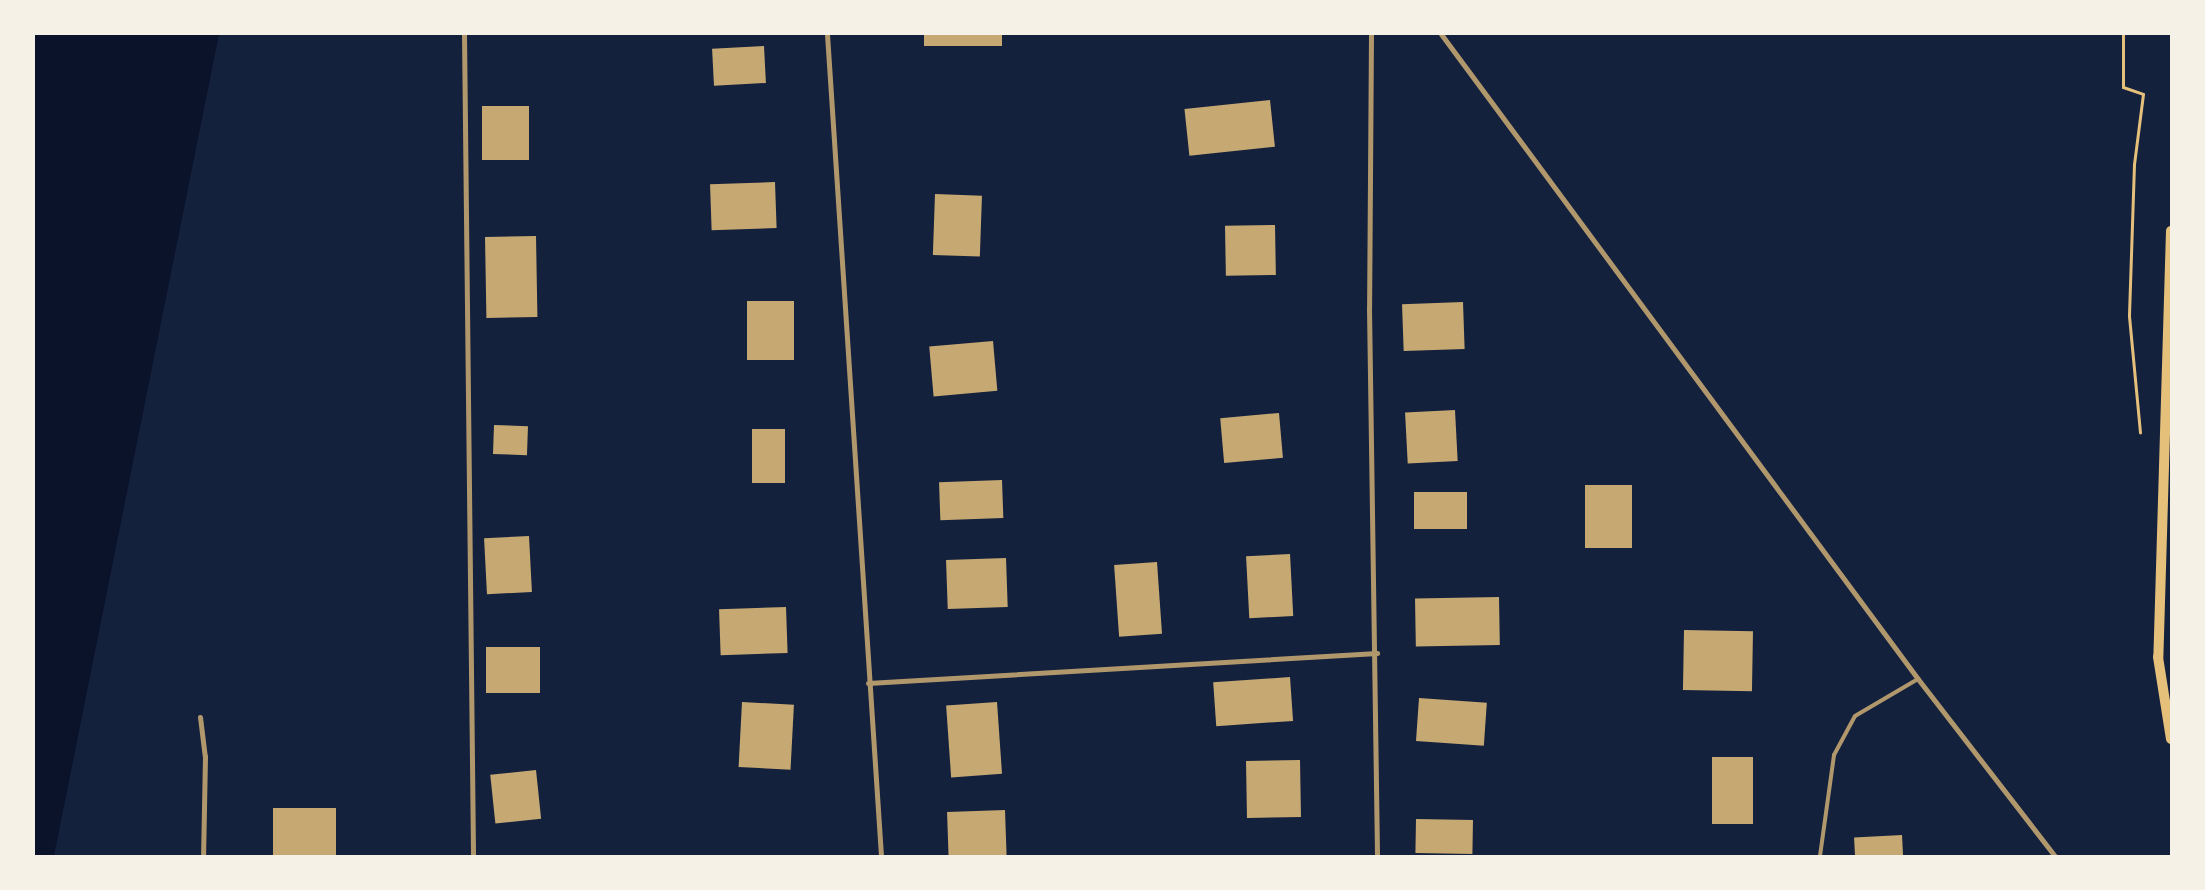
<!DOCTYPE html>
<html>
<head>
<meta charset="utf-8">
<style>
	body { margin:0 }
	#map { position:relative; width:2205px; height:890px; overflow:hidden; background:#14213d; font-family:"DM Sans",sans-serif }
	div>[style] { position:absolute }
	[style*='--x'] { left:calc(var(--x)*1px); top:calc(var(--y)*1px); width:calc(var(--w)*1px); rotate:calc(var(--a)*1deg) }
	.water>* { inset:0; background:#0b132b }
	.building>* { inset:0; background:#c6a872; transform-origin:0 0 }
	.path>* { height:3px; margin:-1.5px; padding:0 1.5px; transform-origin:1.5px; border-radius:1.5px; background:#e5c07b }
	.service>* { height:4px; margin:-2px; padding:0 2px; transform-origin:2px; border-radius:2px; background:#b1986c }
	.minor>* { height:5px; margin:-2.5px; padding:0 2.5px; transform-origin:2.5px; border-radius:2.5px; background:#b1986c }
	.secondary>* { height:10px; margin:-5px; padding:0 5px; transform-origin:5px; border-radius:5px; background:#e5c07b }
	span { translate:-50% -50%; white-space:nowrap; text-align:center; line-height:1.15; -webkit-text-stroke:4px #f6f1e7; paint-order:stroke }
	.frame { position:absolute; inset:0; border:35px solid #f6f1e7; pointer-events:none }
</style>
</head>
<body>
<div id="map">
	<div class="water">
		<i style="clip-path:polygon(34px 34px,219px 34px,54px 856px,34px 856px)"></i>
	</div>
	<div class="building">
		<i style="left:924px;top:34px;width:78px;height:12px"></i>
		<i style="left:764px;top:46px;width:37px;height:52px;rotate:87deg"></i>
		<i style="left:1270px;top:100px;width:47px;height:86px;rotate:84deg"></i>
		<i style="left:482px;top:106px;width:47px;height:54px"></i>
		<i style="left:775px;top:182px;width:46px;height:65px;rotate:88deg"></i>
		<i style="left:935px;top:194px;width:47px;height:61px;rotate:2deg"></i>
		<i style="left:1275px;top:225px;width:50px;height:50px;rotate:89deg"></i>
		<i style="left:536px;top:236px;width:81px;height:51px;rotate:89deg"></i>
		<i style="left:747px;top:301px;width:47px;height:59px"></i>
		<i style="left:1463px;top:302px;width:47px;height:61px;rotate:88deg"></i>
		<i style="left:993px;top:341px;width:50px;height:64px;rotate:85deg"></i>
		<i style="left:1455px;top:410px;width:51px;height:50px;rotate:87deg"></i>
		<i style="left:1279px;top:413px;width:45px;height:59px;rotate:85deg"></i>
		<i style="left:494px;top:425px;width:34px;height:29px;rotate:2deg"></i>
		<i style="left:752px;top:429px;width:33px;height:54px"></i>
		<i style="left:1002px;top:480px;width:38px;height:63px;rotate:88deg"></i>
		<i style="left:1585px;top:485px;width:47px;height:63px"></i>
		<i style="left:1414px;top:492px;width:53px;height:37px"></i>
		<i style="left:529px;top:536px;width:56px;height:45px;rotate:87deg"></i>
		<i style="left:1290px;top:554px;width:62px;height:44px;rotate:87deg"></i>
		<i style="left:1006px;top:558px;width:49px;height:60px;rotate:88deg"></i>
		<i style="left:1157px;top:562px;width:72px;height:43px;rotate:86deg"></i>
		<i style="left:1499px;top:597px;width:48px;height:84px;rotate:89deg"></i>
		<i style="left:786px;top:607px;width:46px;height:67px;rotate:88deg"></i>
		<i style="left:1684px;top:630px;width:69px;height:60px;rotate:1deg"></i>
		<i style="left:486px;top:647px;width:54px;height:46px"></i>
		<i style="left:1290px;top:677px;width:44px;height:77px;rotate:86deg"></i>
		<i style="left:1419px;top:698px;width:68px;height:43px;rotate:4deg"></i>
		<i style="left:742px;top:702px;width:52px;height:65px;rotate:3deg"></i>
		<i style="left:997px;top:702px;width:72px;height:51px;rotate:86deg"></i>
		<i style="left:1712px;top:757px;width:41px;height:67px"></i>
		<i style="left:1300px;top:760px;width:57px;height:54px;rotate:89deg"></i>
		<i style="left:536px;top:770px;width:49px;height:46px;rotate:84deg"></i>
		<i style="left:273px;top:808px;width:63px;height:48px"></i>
		<i style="left:1005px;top:810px;width:46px;height:58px;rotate:88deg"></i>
		<i style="left:1416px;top:819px;width:57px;height:34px;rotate:1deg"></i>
		<i style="left:1902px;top:835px;width:21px;height:48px;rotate:87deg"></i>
	</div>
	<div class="path">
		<i style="--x:2123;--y:34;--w:53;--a:90"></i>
		<i style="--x:2123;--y:87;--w:21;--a:19"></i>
		<i style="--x:2143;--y:94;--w:71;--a:97.3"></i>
		<i style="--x:2134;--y:164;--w:152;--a:91.9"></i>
		<i style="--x:2129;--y:316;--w:117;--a:84.6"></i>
	</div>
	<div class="service">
		<i style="--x:1820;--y:856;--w:102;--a:-82.1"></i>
		<i style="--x:1834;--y:755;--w:44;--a:-61.7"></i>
		<i style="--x:1855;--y:716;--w:73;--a:-30.4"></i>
	</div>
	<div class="minor">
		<i style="--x:464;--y:34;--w:822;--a:89.37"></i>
		<i style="--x:827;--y:34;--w:824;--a:86.24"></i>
		<i style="--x:1371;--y:34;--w:274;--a:90.4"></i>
		<i style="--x:1369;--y:308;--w:548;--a:89.16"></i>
		<i style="--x:1441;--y:34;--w:802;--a:53.52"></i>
		<i style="--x:1918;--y:679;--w:224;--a:52.3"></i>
		<i style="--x:868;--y:683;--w:510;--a:-3.37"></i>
		<i style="--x:200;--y:717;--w:39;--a:83"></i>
		<i style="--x:205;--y:756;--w:100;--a:91.1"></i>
	</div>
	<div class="secondary">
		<i style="--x:2171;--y:231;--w:426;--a:91.7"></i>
		<i style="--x:2158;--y:657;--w:83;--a:81"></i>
	</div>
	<div class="frame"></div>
</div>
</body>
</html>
